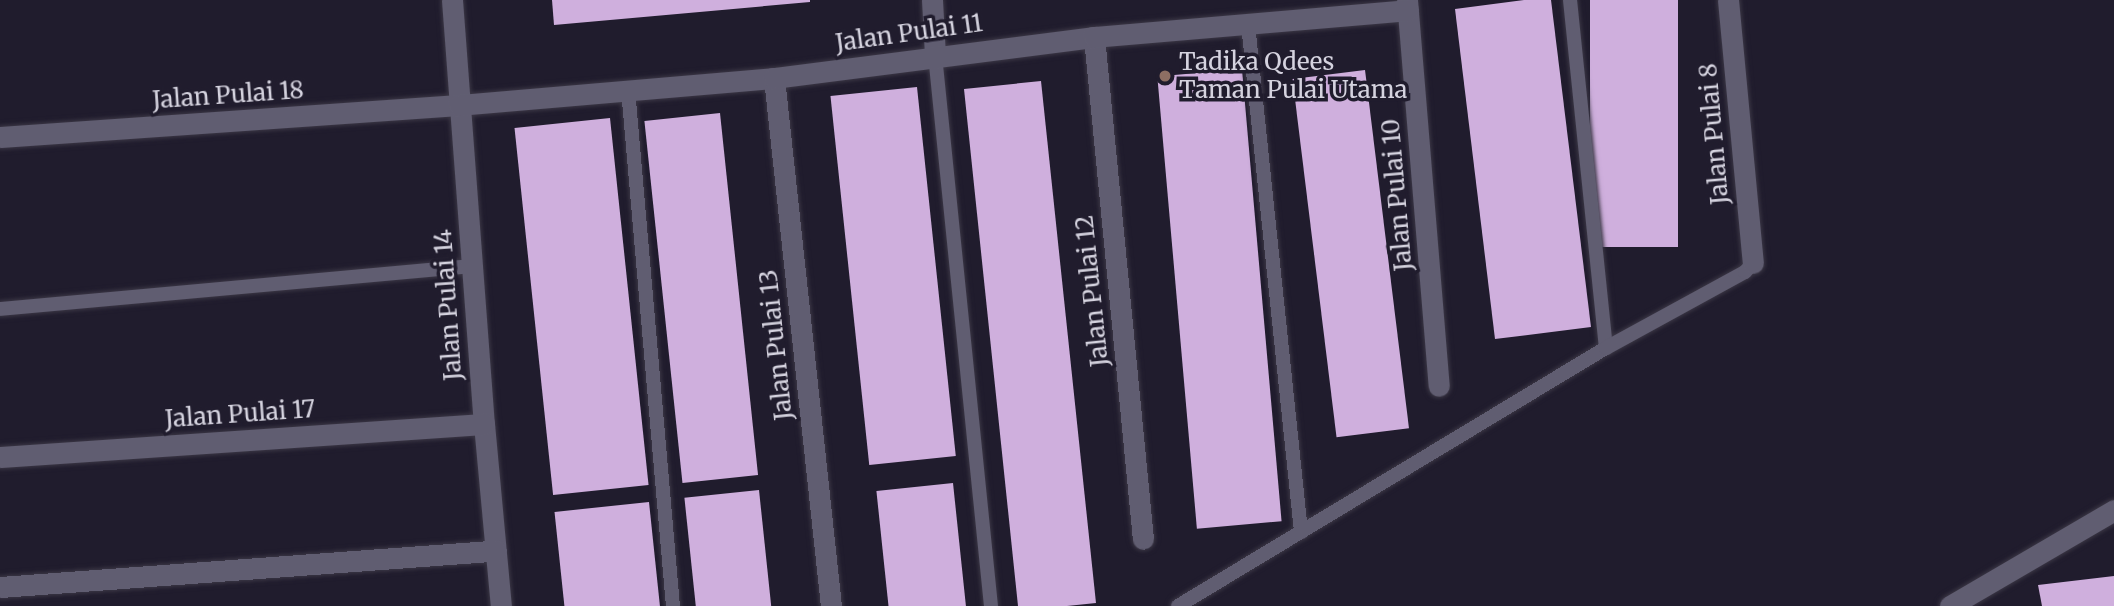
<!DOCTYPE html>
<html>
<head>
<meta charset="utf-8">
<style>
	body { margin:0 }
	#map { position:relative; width:2114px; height:606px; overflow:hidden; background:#201c2d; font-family:Merriweather,serif }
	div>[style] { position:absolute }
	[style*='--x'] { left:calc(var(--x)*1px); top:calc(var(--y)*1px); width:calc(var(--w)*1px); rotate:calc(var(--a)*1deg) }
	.building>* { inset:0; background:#cfafdd; transform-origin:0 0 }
	.roads { filter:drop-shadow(0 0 2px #3b3745) drop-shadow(0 0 2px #3b3745) }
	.service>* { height:14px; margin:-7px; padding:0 7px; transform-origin:7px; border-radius:7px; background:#605d71 }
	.minor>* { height:21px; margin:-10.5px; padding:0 10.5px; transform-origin:10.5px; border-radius:10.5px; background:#605d71 }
	.dots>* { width:19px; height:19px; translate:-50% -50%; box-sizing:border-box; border:4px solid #201c2d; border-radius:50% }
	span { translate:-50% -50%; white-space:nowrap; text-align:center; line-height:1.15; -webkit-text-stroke:7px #201c2d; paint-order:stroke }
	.street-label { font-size:24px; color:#d5d3df }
	.poi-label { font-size:24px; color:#d5d3df }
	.left { translate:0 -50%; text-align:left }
</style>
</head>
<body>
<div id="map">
	<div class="building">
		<i style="clip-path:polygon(552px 0,810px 0,810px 2px,554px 25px)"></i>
		<i style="clip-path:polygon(1524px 0,1551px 0,1591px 327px,1495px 339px,1455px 9px)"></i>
		<i style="left:1590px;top:0;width:88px;height:247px"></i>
		<i style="left:1242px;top:69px;width:454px;height:85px;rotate:85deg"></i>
		<i style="left:1365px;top:70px;width:361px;height:73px;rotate:83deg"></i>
		<i style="clip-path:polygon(1041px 81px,1096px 603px,1067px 606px,1018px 606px,964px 89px)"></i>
		<i style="left:917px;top:87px;width:371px;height:87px;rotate:84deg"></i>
		<i style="left:720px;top:113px;width:364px;height:76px;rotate:84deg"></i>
		<i style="left:610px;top:118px;width:369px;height:96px;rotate:84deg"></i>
		<i style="left:953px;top:483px;width:124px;height:77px;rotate:84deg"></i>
		<i style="left:759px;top:490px;width:117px;height:75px;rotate:84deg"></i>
		<i style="left:649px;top:502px;width:105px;height:95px;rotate:84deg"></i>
		<i style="clip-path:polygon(2114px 576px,2114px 606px,2042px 606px,2038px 585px)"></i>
	</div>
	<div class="roads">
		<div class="service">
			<i style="--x:1570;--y:0;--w:350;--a:84.1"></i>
			<i style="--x:1248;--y:24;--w:511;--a:84.04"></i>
			<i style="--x:935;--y:55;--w:554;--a:84.2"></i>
			<i style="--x:628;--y:89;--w:519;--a:85.03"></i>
			<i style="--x:0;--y:309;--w:473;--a:-5.2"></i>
			<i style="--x:1178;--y:606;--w:500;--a:-31.1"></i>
			<i style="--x:1606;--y:348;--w:158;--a:-28.7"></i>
			<i style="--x:1745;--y:272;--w:12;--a:-48"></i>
		</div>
		<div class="minor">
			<i style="--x:452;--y:0;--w:425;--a:85.7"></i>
			<i style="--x:484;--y:424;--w:183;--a:84.7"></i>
			<i style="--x:932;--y:0;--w:55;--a:86.9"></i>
			<i style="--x:1407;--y:0;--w:387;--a:85.3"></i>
			<i style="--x:1728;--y:0;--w:264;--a:84.6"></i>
			<i style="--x:1094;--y:37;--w:504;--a:84.43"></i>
			<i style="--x:774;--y:78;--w:531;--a:83.84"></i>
			<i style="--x:0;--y:137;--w:460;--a:-4"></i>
			<i style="--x:459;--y:105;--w:316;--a:-4.9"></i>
			<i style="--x:774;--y:78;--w:323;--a:-7.3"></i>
			<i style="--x:1094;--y:37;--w:315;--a:-4.9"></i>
			<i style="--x:0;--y:457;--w:485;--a:-3.9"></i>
			<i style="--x:0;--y:587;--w:497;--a:-4.2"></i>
			<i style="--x:1950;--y:606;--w:190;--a:-30.3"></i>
		</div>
	</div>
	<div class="dots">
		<i style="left:1165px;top:76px;background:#8d6e63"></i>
	</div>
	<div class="street-label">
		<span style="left:909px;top:33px;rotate:-8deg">Jalan Pulai 11</span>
		<span style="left:228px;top:95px;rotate:-4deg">Jalan Pulai 18</span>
		<span style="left:1714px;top:134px;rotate:-95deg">Jalan Pulai 8</span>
		<span style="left:1397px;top:195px;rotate:-95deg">Jalan Pulai 10</span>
		<span style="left:1092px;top:291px;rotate:-96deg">Jalan Pulai 12</span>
		<span style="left:448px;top:305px;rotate:-94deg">Jalan Pulai 14</span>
		<span style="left:776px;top:345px;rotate:-96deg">Jalan Pulai 13</span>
		<span style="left:240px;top:414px;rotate:-4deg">Jalan Pulai 17</span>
	</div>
	<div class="poi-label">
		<span class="left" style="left:1179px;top:76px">Tadika Qdees<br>Taman Pulai Utama</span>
	</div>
</div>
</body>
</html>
